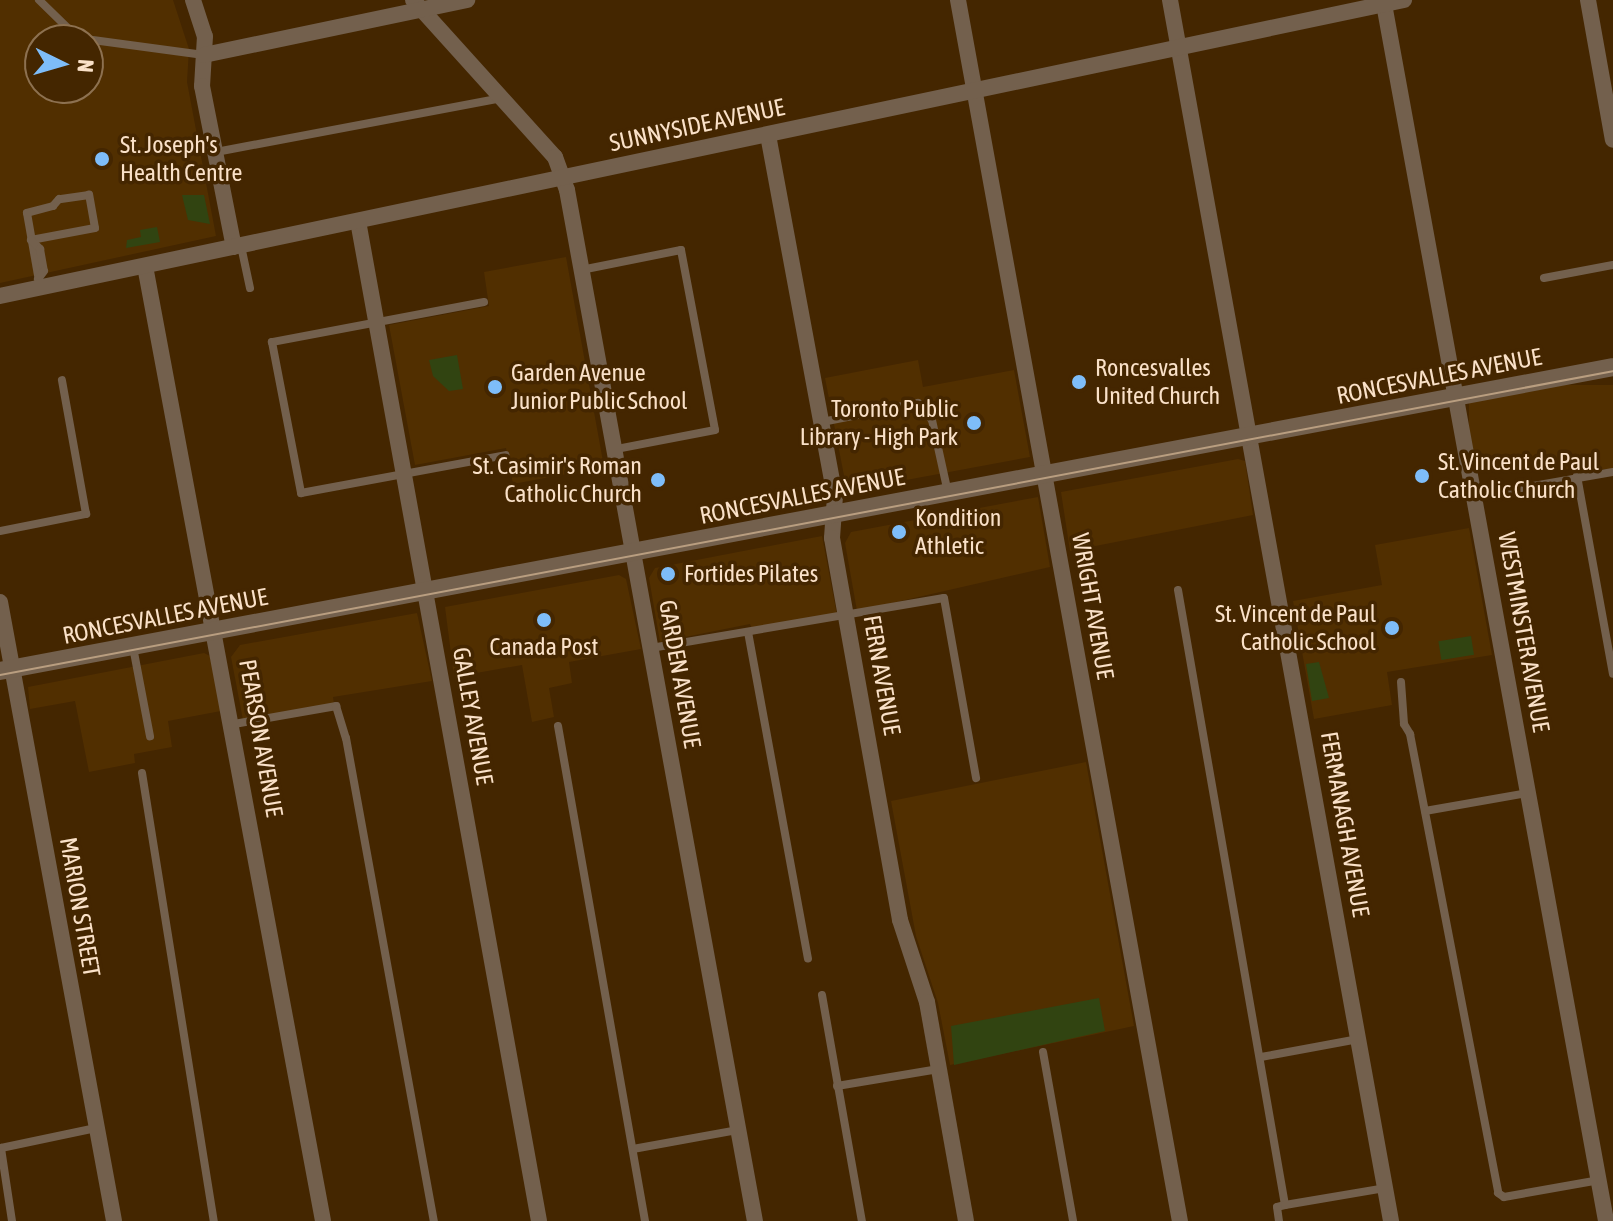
<!DOCTYPE html>
<html>
<head>
<meta charset="utf-8">
<style>
	body { margin:0 }
	#map { position:relative; width:1613px; height:1221px; overflow:hidden; background:#442600; font-family:"Asap Condensed",sans-serif }
	div>[style] { position:absolute }
	[style*='--x'] { left:calc(var(--x)*1px); top:calc(var(--y)*1px); width:calc(var(--w)*1px); rotate:calc(var(--a)*1deg) }
	.built>* { inset:0; background:#512f00; transform-origin:0 0 }
	.green>* { inset:0; background:#314411; transform-origin:0 0 }
	.service>* { height:8px; margin:-4px; padding:0 4px; transform-origin:4px; border-radius:4px; background:#73604d }
	.minor>* { height:16px; margin:-8px; padding:0 8px; transform-origin:8px; border-radius:8px; background:#73604d }
	.tertiary>* { height:18px; margin:-9px; padding:0 9px; transform-origin:9px; border-radius:9px; background:#73604d }
	.tram>* { height:2px; margin:-1px; padding:0 1px; transform-origin:1px; border-radius:1px; background:#b99e80 }
	.dots>* { width:22px; height:22px; translate:-50% -50%; box-sizing:border-box; border:4px solid #442600; border-radius:50% }
	span { translate:-50% -50%; white-space:nowrap; text-align:center; line-height:1.15; -webkit-text-stroke:7px #442600; paint-order:stroke }
	.street-label { font-size:24px; color:#fae1c8 }
	.poi-label { font-size:24px; color:#fae1c8 }
	.left { translate:0 -50%; text-align:left }
	.right { translate:-100% -50%; text-align:right }
	.north { position:absolute; left:24px; top:24px; width:80px; height:80px; box-sizing:border-box; background:#442600; border:2px solid #8d7150; border-radius:50%; rotate:95deg; font-size:22px; font-weight:700; line-height:32px; text-align:center; color:#fae1c8 }
	.north::after { content:''; display:block; margin:auto; width:28px; height:36px; background:#7ebdf9; clip-path:polygon(50% 0,100% 100%,50% 72%,0 100%) }
</style>
</head>
<body>
<div id="map">
	<div class="built">
		<i style="clip-path:polygon(evenodd,0 0,173px 0,189px 49px,187px 82px,216px 236px,0 283px,0 0,40px 40px,88px 40px,88px 88px,40px 88px,40px 40px)"></i>
		<i style="clip-path:polygon(566px 257px,604px 467px,513px 484px,506px 448px,415px 465px,389px 325px,489px 306px,484px 272px)"></i>
		<i style="clip-path:polygon(918px 360px,923px 387px,1014px 370px,1030px 457px,847px 491px,825px 378px)"></i>
		<i style="left:1613px;top:385px;width:84px;height:144px;rotate:90deg"></i>
		<i style="clip-path:polygon(1238px 459px,1245px 461px,1253px 515px,1070px 551px,1061px 492px)"></i>
		<i style="clip-path:polygon(1038px 497px,1050px 567px,857px 611px,845px 543px,851px 532px)"></i>
		<i style="clip-path:polygon(1469px 528px,1492px 655px,1387px 672px,1392px 705px,1314px 719px,1293px 601px,1382px 585px,1375px 545px)"></i>
		<i style="clip-path:polygon(822px 536px,837px 615px,752px 629px,750px 624px,660px 642px,649px 578px,655px 568px)"></i>
		<i style="clip-path:polygon(619px 575px,626px 579px,641px 649px,569px 662px,572px 683px,549px 688px,554px 717px,532px 722px,522px 665px,454px 677px,445px 607px)"></i>
		<i style="clip-path:polygon(417px 613px,432px 681px,333px 697px,334px 704px,243px 720px,231px 657px,240px 645px)"></i>
		<i style="clip-path:polygon(204px 653px,210px 656px,221px 711px,168px 721px,172px 747px,134px 754px,135px 763px,89px 772px,75px 701px,30px 709px,28px 687px)"></i>
		<i style="clip-path:polygon(1086px 762px,1134px 1026px,950px 1065px,938px 1003px,916px 936px,891px 801px)"></i>
	</div>
	<div class="green">
		<i style="clip-path:polygon(182px 195px,204px 195px,210px 224px,188px 220px)"></i>
		<i style="clip-path:polygon(157px 227px,160px 242px,126px 248px,127px 240px,141px 237px,140px 230px)"></i>
		<i style="clip-path:polygon(457px 355px,463px 389px,449px 391px,433px 376px,429px 360px)"></i>
		<i style="left:1471px;top:636px;width:19px;height:33px;rotate:81deg"></i>
		<i style="clip-path:polygon(1319px 662px,1329px 698px,1312px 701px,1306px 664px)"></i>
		<i style="clip-path:polygon(1099px 998px,1105px 1031px,954px 1065px,951px 1026px)"></i>
	</div>
	<div class="service">
		<i style="--x:39;--y:0;--w:54;--a:44.3"></i>
		<i style="--x:78;--y:38;--w:127;--a:7.7"></i>
		<i style="--x:216;--y:152;--w:291;--a:-10.7"></i>
		<i style="--x:31;--y:240;--w:65;--a:-10.6"></i>
		<i style="--x:95;--y:228;--w:34;--a:-100"></i>
		<i style="--x:89;--y:195;--w:30;--a:172"></i>
		<i style="--x:59;--y:199;--w:9;--a:131"></i>
		<i style="--x:53;--y:206;--w:27;--a:165"></i>
		<i style="--x:27;--y:213;--w:75;--a:80"></i>
		<i style="--x:31;--y:240;--w:13;--a:45"></i>
		<i style="--x:40;--y:249;--w:22;--a:80"></i>
		<i style="--x:44;--y:271;--w:10;--a:127"></i>
		<i style="--x:241;--y:246;--w:43;--a:77.9"></i>
		<i style="--x:581;--y:270;--w:102;--a:-11.3"></i>
		<i style="--x:681;--y:250;--w:183;--a:79.3"></i>
		<i style="--x:715;--y:430;--w:101;--a:169.1"></i>
		<i style="--x:1544;--y:278;--w:70;--a:-10.7"></i>
		<i style="--x:484;--y:302;--w:216;--a:169.3"></i>
		<i style="--x:272;--y:342;--w:154;--a:79.1"></i>
		<i style="--x:301;--y:493;--w:208;--a:-10.5"></i>
		<i style="--x:822;--y:422;--w:98;--a:-11.2"></i>
		<i style="--x:918;--y:403;--w:22;--a:51"></i>
		<i style="--x:932;--y:420;--w:75;--a:77.6"></i>
		<i style="--x:1577;--y:476;--w:201;--a:79.7"></i>
		<i style="--x:1475;--y:496;--w:140;--a:-9.9"></i>
		<i style="--x:0;--y:531;--w:88;--a:-11.2"></i>
		<i style="--x:86;--y:514;--w:136;--a:-100.2"></i>
		<i style="--x:1178;--y:590;--w:624;--a:80.13"></i>
		<i style="--x:1285;--y:1205;--w:8;--a:166"></i>
		<i style="--x:1277;--y:1207;--w:14;--a:82"></i>
		<i style="--x:748;--y:632;--w:332;--a:79.6"></i>
		<i style="--x:133;--y:647;--w:91;--a:79.2"></i>
		<i style="--x:651;--y:648;--w:297;--a:-9.7"></i>
		<i style="--x:944;--y:598;--w:183;--a:79.9"></i>
		<i style="--x:1401;--y:682;--w:42;--a:85.9"></i>
		<i style="--x:1404;--y:724;--w:12;--a:59"></i>
		<i style="--x:1410;--y:734;--w:467;--a:79.1"></i>
		<i style="--x:1498;--y:1193;--w:7;--a:34"></i>
		<i style="--x:1504;--y:1197;--w:97;--a:-10.1"></i>
		<i style="--x:234;--y:724;--w:104;--a:-10"></i>
		<i style="--x:336;--y:706;--w:34;--a:73"></i>
		<i style="--x:346;--y:738;--w:491;--a:79.7"></i>
		<i style="--x:558;--y:726;--w:503;--a:80.03"></i>
		<i style="--x:142;--y:773;--w:454;--a:80.9"></i>
		<i style="--x:1425;--y:811;--w:104;--a:-10"></i>
		<i style="--x:822;--y:995;--w:230;--a:80"></i>
		<i style="--x:1043;--y:1052;--w:172;--a:79.9"></i>
		<i style="--x:1261;--y:1057;--w:99;--a:-10.5"></i>
		<i style="--x:837;--y:1086;--w:103;--a:-9.5"></i>
		<i style="--x:633;--y:1149;--w:107;--a:-10.3"></i>
		<i style="--x:1285;--y:1205;--w:101;--a:-9.6"></i>
		<i style="--x:12;--y:1221;--w:74;--a:-98.6"></i>
		<i style="--x:1;--y:1148;--w:97;--a:-11.9"></i>
	</div>
	<div class="minor">
		<i style="--x:193;--y:0;--w:38;--a:72"></i>
		<i style="--x:205;--y:36;--w:50;--a:93.4"></i>
		<i style="--x:202;--y:86;--w:164;--a:78.8"></i>
		<i style="--x:413;--y:0;--w:212;--a:47.9"></i>
		<i style="--x:555;--y:157;--w:35;--a:70"></i>
		<i style="--x:567;--y:190;--w:1048;--a:79.67"></i>
		<i style="--x:958;--y:0;--w:1241;--a:79.7"></i>
		<i style="--x:1170;--y:0;--w:1241;--a:79.74"></i>
		<i style="--x:1588;--y:0;--w:142;--a:79.9"></i>
		<i style="--x:1384;--y:4;--w:1237;--a:79.66"></i>
		<i style="--x:204;--y:55;--w:269;--a:-11.8"></i>
		<i style="--x:768;--y:135;--w:367;--a:79.5"></i>
		<i style="--x:835;--y:496;--w:42;--a:94.1"></i>
		<i style="--x:832;--y:538;--w:388;--a:79.9"></i>
		<i style="--x:900;--y:920;--w:86;--a:71.8"></i>
		<i style="--x:927;--y:1002;--w:222;--a:79.9"></i>
		<i style="--x:358;--y:221;--w:1016;--a:79.74"></i>
		<i style="--x:145;--y:266;--w:971;--a:79.44"></i>
		<i style="--x:0;--y:296;--w:1435;--a:-11.91"></i>
		<i style="--x:0;--y:602;--w:629;--a:79.56"></i>
	</div>
	<div class="tertiary">
		<i style="--x:0;--y:671;--w:1641;--a:-10.67"></i>
	</div>
	<div class="tram">
		<i style="--x:0;--y:675;--w:1641;--a:-10.67"></i>
	</div>
	<div class="dots">
		<i style="left:102px;top:159px;background:#7ebdf9"></i>
		<i style="left:1079px;top:382px;background:#7ebdf9"></i>
		<i style="left:495px;top:387px;background:#7ebdf9"></i>
		<i style="left:974px;top:423px;background:#7ebdf9"></i>
		<i style="left:1422px;top:476px;background:#7ebdf9"></i>
		<i style="left:658px;top:480px;background:#7ebdf9"></i>
		<i style="left:899px;top:532px;background:#7ebdf9"></i>
		<i style="left:668px;top:574px;background:#7ebdf9"></i>
		<i style="left:544px;top:620px;background:#7ebdf9"></i>
		<i style="left:1392px;top:628px;background:#7ebdf9"></i>
	</div>
	<div class="street-label">
		<span style="left:697px;top:125px;rotate:-12deg">SUNNYSIDE AVENUE</span>
		<span style="left:1439px;top:376px;rotate:-11deg">RONCESVALLES AVENUE</span>
		<span style="left:802px;top:496px;rotate:-11deg">RONCESVALLES AVENUE</span>
		<span style="left:1093px;top:606px;rotate:80deg">WRIGHT AVENUE</span>
		<span style="left:165px;top:616px;rotate:-11deg">RONCESVALLES AVENUE</span>
		<span style="left:1524px;top:632px;rotate:80deg">WESTMINSTER AVENUE</span>
		<span style="left:680px;top:674px;rotate:80deg">GARDEN AVENUE</span>
		<span style="left:882px;top:675px;rotate:80deg">FERN AVENUE</span>
		<span style="left:473px;top:716px;rotate:80deg">GALLEY AVENUE</span>
		<span style="left:261px;top:738px;rotate:80deg">PEARSON AVENUE</span>
		<span style="left:1345px;top:824px;rotate:80deg">FERMANAGH AVENUE</span>
		<span style="left:80px;top:907px;rotate:80deg">MARION STREET</span>
	</div>
	<div class="poi-label">
		<span class="left" style="left:120px;top:159px">St. Joseph's<br>Health Centre</span>
		<span class="left" style="left:1095px;top:382px">Roncesvalles<br>United Church</span>
		<span class="left" style="left:511px;top:387px">Garden Avenue<br>Junior Public School</span>
		<span class="right" style="left:958px;top:423px">Toronto Public<br>Library - High Park</span>
		<span class="left" style="left:1438px;top:476px">St. Vincent de Paul<br>Catholic Church</span>
		<span class="right" style="left:642px;top:480px">St. Casimir's Roman<br>Catholic Church</span>
		<span class="left" style="left:915px;top:532px">Kondition<br>Athletic</span>
		<span class="left" style="left:684px;top:574px">Fortides Pilates</span>
		<span class="right" style="left:1376px;top:628px">St. Vincent de Paul<br>Catholic School</span>
		<span style="left:544px;top:647px">Canada Post</span>
	</div>
	<div class="north">N</div>
</div>
</body>
</html>
